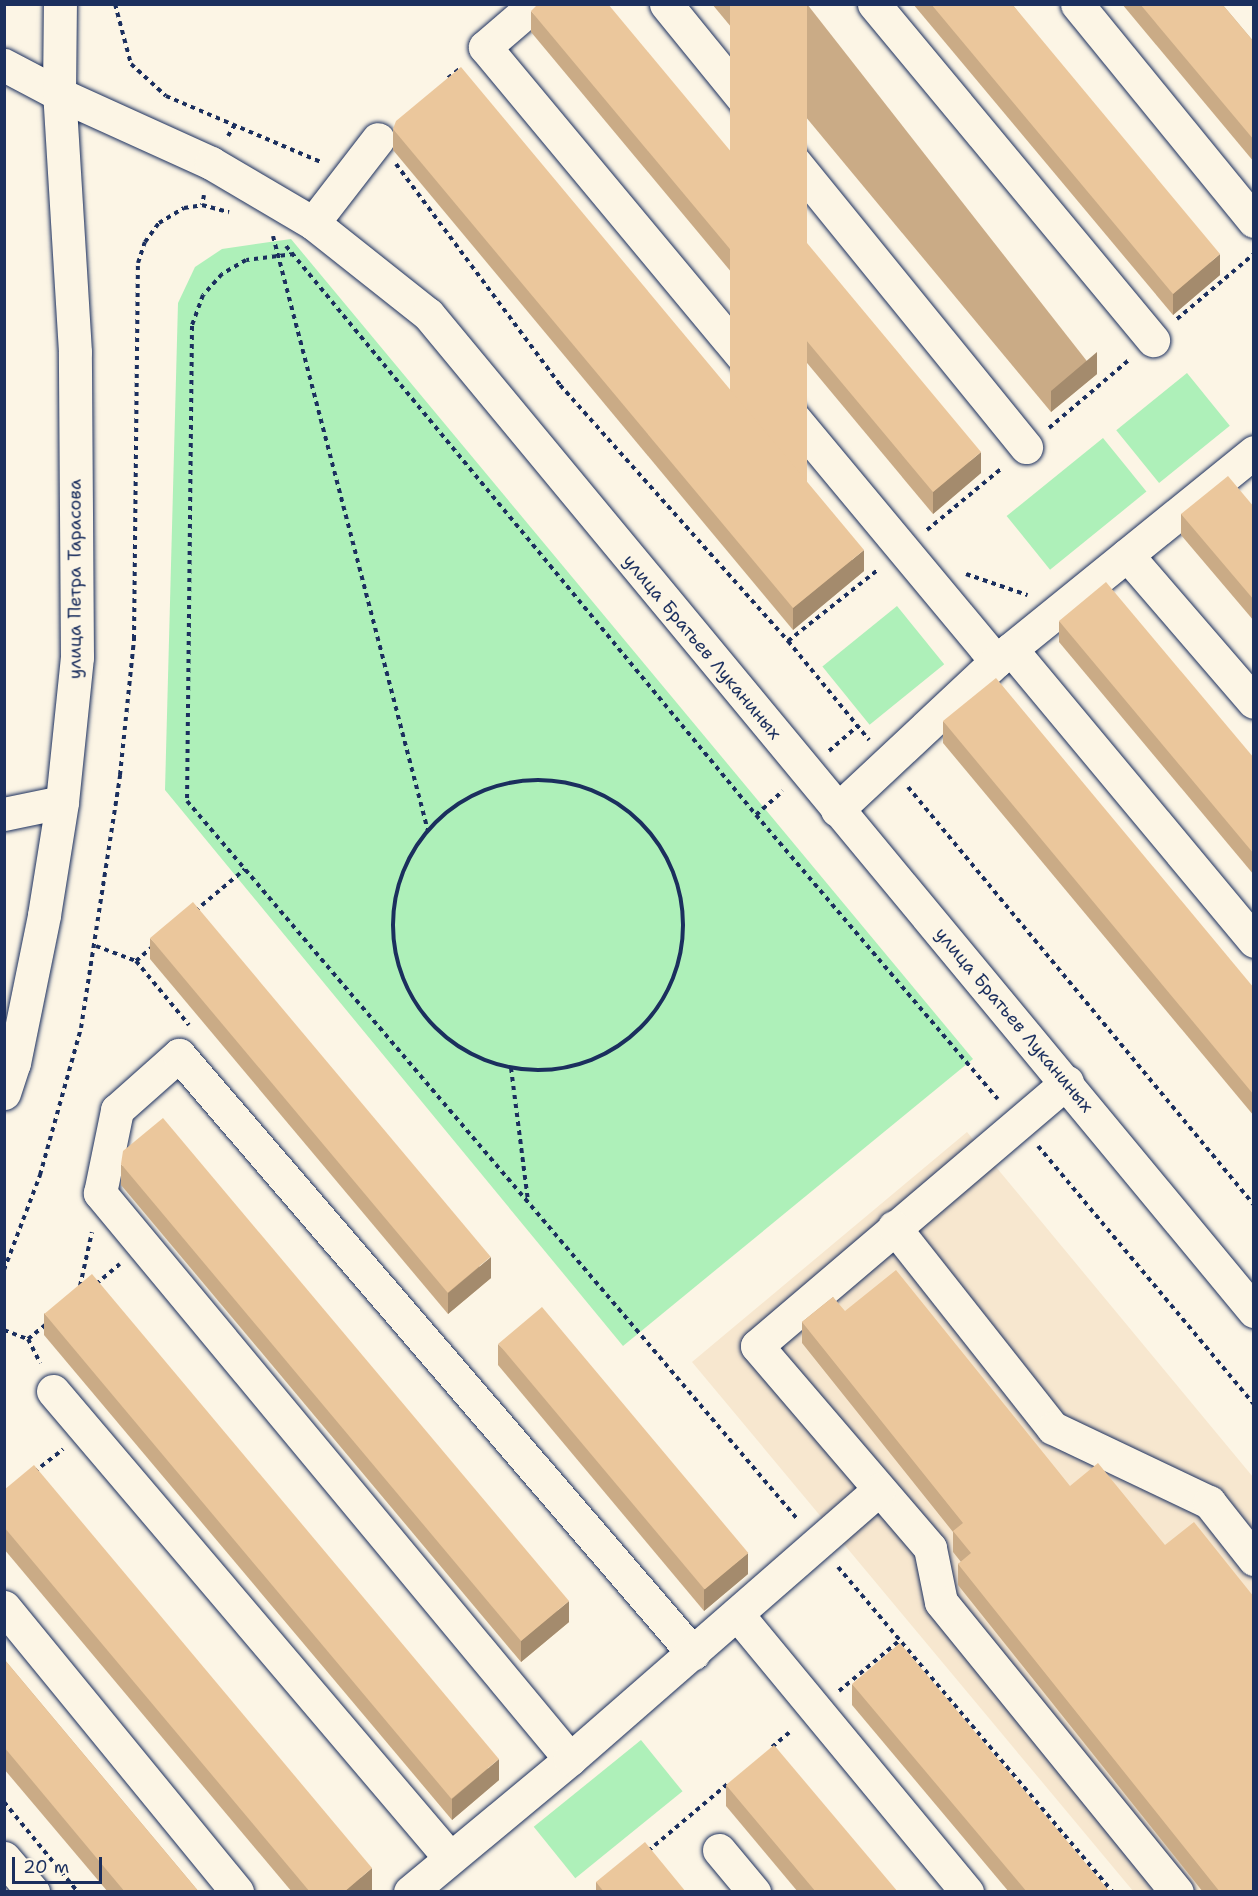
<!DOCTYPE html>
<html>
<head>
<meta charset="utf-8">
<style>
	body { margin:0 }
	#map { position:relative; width:1258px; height:1896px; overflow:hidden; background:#fcf5e5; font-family:"Shantell Sans",sans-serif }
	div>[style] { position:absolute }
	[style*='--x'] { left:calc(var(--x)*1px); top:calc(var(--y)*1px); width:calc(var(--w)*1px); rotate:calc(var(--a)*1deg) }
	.built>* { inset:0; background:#f7e7cf }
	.green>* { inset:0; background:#aef0b9; transform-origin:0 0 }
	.path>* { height:4px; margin-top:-2px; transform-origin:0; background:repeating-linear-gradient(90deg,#1b2f5e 0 4.5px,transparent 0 9px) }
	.path>.ring { margin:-2px; padding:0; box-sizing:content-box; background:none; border:4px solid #1b2f5e; border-radius:50% }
	.roads { filter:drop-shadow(0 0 2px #1b2f5e) drop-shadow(0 0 2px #1b2f5e) }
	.minor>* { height:33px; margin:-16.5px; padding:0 16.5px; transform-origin:16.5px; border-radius:16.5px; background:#fcf5e5 }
	.wall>* { inset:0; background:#caab86 }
	.shaded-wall>* { inset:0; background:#a48b6d }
	.building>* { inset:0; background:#ebc79c; transform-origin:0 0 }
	span { translate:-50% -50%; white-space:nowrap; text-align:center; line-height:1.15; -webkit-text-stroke:4.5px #fcf5e5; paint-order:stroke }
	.street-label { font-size:18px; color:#1b2f5e }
	.frame { position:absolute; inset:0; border:6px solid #1b2f5e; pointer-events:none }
	.scale { position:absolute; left:12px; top:1857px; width:90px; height:27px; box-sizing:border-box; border:3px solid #1b2f5e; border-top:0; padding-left:8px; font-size:18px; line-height:21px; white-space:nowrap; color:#1b2f5e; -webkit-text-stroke:4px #fcf5e5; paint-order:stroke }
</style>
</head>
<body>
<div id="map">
	<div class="built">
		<i style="clip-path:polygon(967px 1132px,1253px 1477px,1253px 1891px,1133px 1891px,692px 1362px)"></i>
	</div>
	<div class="green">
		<i style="clip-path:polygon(291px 239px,973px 1059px,623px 1346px,165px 790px,178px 303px,195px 267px,222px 249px)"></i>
		<i style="left:1187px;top:373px;width:68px;height:91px;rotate:51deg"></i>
		<i style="left:1103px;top:438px;width:69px;height:124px;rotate:51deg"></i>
		<i style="left:897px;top:606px;width:75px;height:96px;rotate:51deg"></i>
		<i style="left:641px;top:1740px;width:66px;height:138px;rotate:51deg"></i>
	</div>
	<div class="path">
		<i style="--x:115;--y:4;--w:62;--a:75.1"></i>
		<i style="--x:131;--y:64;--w:47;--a:42.4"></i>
		<i style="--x:166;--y:96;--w:168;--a:23.1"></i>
		<i style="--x:448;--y:78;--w:16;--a:-38"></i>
		<i style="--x:228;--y:136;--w:12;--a:-59"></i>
		<i style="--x:396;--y:164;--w:275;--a:53.4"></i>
		<i style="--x:560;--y:385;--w:343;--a:48.3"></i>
		<i style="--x:788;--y:641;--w:128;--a:50.7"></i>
		<i style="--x:204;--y:195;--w:10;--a:101"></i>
		<i style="--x:202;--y:205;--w:28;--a:15"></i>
		<i style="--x:273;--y:236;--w:615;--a:75.4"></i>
		<i style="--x:286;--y:246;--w:738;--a:50.44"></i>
		<i style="--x:756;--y:815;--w:373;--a:49.6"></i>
		<i style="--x:294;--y:254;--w:48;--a:172.9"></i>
		<i style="--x:246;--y:260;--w:28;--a:150"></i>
		<i style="--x:222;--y:274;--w:28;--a:132"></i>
		<i style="--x:203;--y:295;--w:33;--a:110"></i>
		<i style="--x:192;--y:326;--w:475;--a:90.6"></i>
		<i style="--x:187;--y:801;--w:944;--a:49.64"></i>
		<i style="--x:1177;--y:319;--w:101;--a:-40.2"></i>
		<i style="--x:1049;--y:428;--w:106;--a:-40.4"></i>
		<i style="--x:927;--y:530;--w:97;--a:-39.6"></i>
		<i style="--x:966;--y:574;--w:65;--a:19"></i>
		<i style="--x:788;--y:641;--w:116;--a:-38.4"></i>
		<i style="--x:829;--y:751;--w:38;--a:-41"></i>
		<i class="ring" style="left:393px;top:780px;width:286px;height:286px"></i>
		<i style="--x:908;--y:787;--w:543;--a:50.38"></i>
		<i style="--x:756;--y:815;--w:36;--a:-42"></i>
		<i style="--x:195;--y:911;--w:65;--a:-40"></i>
		<i style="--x:96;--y:946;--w:43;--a:20.6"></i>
		<i style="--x:136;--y:961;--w:23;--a:-41"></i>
		<i style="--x:136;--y:961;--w:83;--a:50.4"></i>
		<i style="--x:511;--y:1068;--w:134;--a:82.7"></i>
		<i style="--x:1038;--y:1146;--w:336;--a:50.1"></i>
		<i style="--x:4;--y:1270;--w:102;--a:-69.2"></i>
		<i style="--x:40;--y:1175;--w:153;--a:-74.4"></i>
		<i style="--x:81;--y:1028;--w:256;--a:-81.2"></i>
		<i style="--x:120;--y:775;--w:137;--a:-84.1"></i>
		<i style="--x:134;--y:639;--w:376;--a:-89.4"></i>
		<i style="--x:138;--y:263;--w:22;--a:-72"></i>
		<i style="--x:145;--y:242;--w:24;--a:-54"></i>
		<i style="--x:159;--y:223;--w:29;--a:-31"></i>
		<i style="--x:184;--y:208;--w:18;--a:-9"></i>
		<i style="--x:96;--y:1284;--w:31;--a:-40"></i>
		<i style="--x:80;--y:1286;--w:55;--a:-77.5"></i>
		<i style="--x:4;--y:1330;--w:26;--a:21"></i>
		<i style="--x:28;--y:1339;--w:26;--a:-39"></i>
		<i style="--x:28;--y:1339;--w:27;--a:63"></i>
		<i style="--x:34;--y:1472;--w:37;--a:-38"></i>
		<i style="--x:838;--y:1567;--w:426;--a:49.8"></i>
		<i style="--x:839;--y:1691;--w:80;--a:-39.9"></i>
		<i style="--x:772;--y:1747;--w:26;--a:-40"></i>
		<i style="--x:4;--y:1802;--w:117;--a:50.6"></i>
		<i style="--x:648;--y:1851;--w:107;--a:-40.1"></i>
	</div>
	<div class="roads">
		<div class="minor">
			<i style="--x:535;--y:4;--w:66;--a:139.3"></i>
			<i style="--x:485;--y:47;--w:799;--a:50.23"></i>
			<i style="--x:666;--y:4;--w:571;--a:50.9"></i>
			<i style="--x:874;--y:4;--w:437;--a:50.3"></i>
			<i style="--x:1077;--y:4;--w:280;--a:50.8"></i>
			<i style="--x:4;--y:65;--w:62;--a:27.8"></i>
			<i style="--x:59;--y:94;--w:167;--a:24.4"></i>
			<i style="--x:211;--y:163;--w:118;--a:30.5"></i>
			<i style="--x:313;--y:223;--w:147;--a:38.4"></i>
			<i style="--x:428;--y:314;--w:1295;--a:50.36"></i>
			<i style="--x:313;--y:223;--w:106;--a:-52.3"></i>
			<i style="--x:1127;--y:555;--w:194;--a:49.2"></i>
			<i style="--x:1011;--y:649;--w:380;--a:50.2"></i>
			<i style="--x:837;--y:810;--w:218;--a:-43.1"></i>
			<i style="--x:996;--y:661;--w:332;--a:-39"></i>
			<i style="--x:4;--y:814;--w:59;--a:-11.7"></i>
			<i style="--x:1067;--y:1082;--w:407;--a:139.6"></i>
			<i style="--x:757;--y:1346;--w:266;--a:49.4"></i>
			<i style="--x:930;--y:1548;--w:55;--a:78.5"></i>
			<i style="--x:941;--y:1602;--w:374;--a:50.9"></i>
			<i style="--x:4;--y:1093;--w:32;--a:-72"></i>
			<i style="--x:14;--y:1063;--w:151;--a:-78.5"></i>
			<i style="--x:44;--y:915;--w:114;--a:-80.9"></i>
			<i style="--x:62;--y:802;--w:146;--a:-84.1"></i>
			<i style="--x:77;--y:657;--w:305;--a:-90.4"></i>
			<i style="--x:75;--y:352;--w:258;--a:-93.5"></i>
			<i style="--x:59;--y:94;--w:90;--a:-89.4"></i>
			<i style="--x:894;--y:1227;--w:256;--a:51.7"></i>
			<i style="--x:1053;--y:1428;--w:173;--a:25.4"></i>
			<i style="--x:1209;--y:1502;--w:73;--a:51.7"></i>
			<i style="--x:53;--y:1391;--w:613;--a:49.63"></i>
			<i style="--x:4;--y:1607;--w:368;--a:50.7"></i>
			<i style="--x:737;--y:1614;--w:361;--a:50.4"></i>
			<i style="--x:570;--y:1759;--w:736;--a:-129.71"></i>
			<i style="--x:100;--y:1193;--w:85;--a:-78.4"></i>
			<i style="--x:117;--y:1110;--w:83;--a:-41.6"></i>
			<i style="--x:179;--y:1055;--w:789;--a:49.32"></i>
			<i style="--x:719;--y:1850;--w:55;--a:50.2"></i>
			<i style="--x:4;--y:1858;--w:45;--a:49.5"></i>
			<i style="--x:410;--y:1892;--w:208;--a:-39.7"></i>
			<i style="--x:570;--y:1759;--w:410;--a:-41.1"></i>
		</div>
	</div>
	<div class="wall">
		<i style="clip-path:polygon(712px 4px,807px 4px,1097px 374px,1051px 412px)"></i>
		<i style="clip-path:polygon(913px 4px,1012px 4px,1220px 275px,1173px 315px)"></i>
		<i style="clip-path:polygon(1122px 4px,1222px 4px,1254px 42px,1254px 162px)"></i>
		<i style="clip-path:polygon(531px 11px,981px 473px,933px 514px,531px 32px)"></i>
		<i style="clip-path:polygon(393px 129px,864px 571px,793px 630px,393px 150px)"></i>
		<i style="clip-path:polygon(1254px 507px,1254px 621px,1181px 535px,1181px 514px)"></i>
		<i style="clip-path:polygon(1059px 621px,1254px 758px,1254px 875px,1059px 642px)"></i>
		<i style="clip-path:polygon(943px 721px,1254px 988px,1254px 1116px,943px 743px)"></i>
		<i style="clip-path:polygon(150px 938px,491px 1278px,448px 1314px,150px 959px)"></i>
		<i style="clip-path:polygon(121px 1164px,569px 1622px,521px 1662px,121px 1185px)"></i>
		<i style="clip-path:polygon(833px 1297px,1254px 1892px,1203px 1892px,958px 1585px,958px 1564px,961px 1562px,953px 1552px,953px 1532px,802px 1343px,802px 1322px)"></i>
		<i style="clip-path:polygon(44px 1313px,499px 1780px,452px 1820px,44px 1335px)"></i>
		<i style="clip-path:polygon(498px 1344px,748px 1574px,704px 1611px,498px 1365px)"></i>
		<i style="clip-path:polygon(4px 1490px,372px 1890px,370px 1892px,292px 1892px,4px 1549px)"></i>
		<i style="clip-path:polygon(4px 1659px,199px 1892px,108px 1892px,4px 1769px)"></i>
		<i style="clip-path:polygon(852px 1684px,1110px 1892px,1009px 1892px,852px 1705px)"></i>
		<i style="clip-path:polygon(726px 1785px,898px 1892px,798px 1892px,726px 1806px)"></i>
		<i style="clip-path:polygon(596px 1882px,686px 1892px,596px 1892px)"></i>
	</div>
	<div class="shaded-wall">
		<i style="clip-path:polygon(1220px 254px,1220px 275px,1173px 315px,1173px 294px)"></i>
		<i style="clip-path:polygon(1097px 352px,1097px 374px,1051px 412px,1051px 391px)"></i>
		<i style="clip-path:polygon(981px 452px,981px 473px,933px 514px,933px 492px)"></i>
		<i style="clip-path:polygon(864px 550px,864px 571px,793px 630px,793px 608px)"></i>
		<i style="clip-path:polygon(491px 1257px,491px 1278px,448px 1314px,448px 1293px)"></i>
		<i style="clip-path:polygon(748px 1553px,748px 1574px,704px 1611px,704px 1589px)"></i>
		<i style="clip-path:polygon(569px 1601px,569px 1622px,521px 1662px,521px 1641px)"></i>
		<i style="clip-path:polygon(499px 1759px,499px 1780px,452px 1820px,452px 1799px)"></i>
		<i style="clip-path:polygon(372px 1868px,372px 1890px,370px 1892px,344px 1892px)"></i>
	</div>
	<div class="building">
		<i style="clip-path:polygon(538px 4px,608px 4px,981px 452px,933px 492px,531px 11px)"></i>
		<i style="left:730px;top:4px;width:77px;height:503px"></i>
		<i style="clip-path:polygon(931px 4px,1012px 4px,1220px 254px,1173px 294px)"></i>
		<i style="clip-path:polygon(1140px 4px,1222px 4px,1254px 42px,1254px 140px)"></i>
		<i style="clip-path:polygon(461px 67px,864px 550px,793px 608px,393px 129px,396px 121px)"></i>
		<i style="clip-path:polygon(1228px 476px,1254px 507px,1254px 600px,1181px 514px)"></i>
		<i style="clip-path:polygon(1106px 582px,1254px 758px,1254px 854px,1059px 621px)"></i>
		<i style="clip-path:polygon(996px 678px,1254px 988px,1254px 1095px,943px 721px)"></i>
		<i style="left:193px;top:902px;width:463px;height:56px;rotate:50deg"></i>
		<i style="clip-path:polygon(163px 1118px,569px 1601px,521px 1641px,121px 1164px,123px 1151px)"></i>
		<i style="clip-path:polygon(896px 1270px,1070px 1486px,1098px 1463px,1165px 1545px,1194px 1522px,1254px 1597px,1254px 1892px,1220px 1892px,958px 1564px,971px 1553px,953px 1531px,963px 1523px,802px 1322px,833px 1297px,845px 1311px)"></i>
		<i style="left:92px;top:1274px;width:633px;height:62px;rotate:50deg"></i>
		<i style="left:542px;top:1307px;width:321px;height:57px;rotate:50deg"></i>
		<i style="clip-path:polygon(34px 1465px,372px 1868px,344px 1892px,310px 1892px,4px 1527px,4px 1490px)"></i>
		<i style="clip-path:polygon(900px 1643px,1110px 1892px,1027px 1892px,852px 1684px)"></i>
		<i style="clip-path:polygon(4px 1659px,199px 1892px,125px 1892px,4px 1747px)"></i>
		<i style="clip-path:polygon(774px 1745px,898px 1892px,816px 1892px,726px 1785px)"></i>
		<i style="clip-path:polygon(645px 1842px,686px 1892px,604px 1892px,596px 1882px)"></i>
	</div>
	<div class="street-label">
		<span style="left:75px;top:579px;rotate:-90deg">улица Петра Тарасова</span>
		<span style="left:702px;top:647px;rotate:50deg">улица Братьев Луканиных</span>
		<span style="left:1014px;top:1020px;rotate:50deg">улица Братьев Луканиных</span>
	</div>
	<div class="frame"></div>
	<div class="scale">20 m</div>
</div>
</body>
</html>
